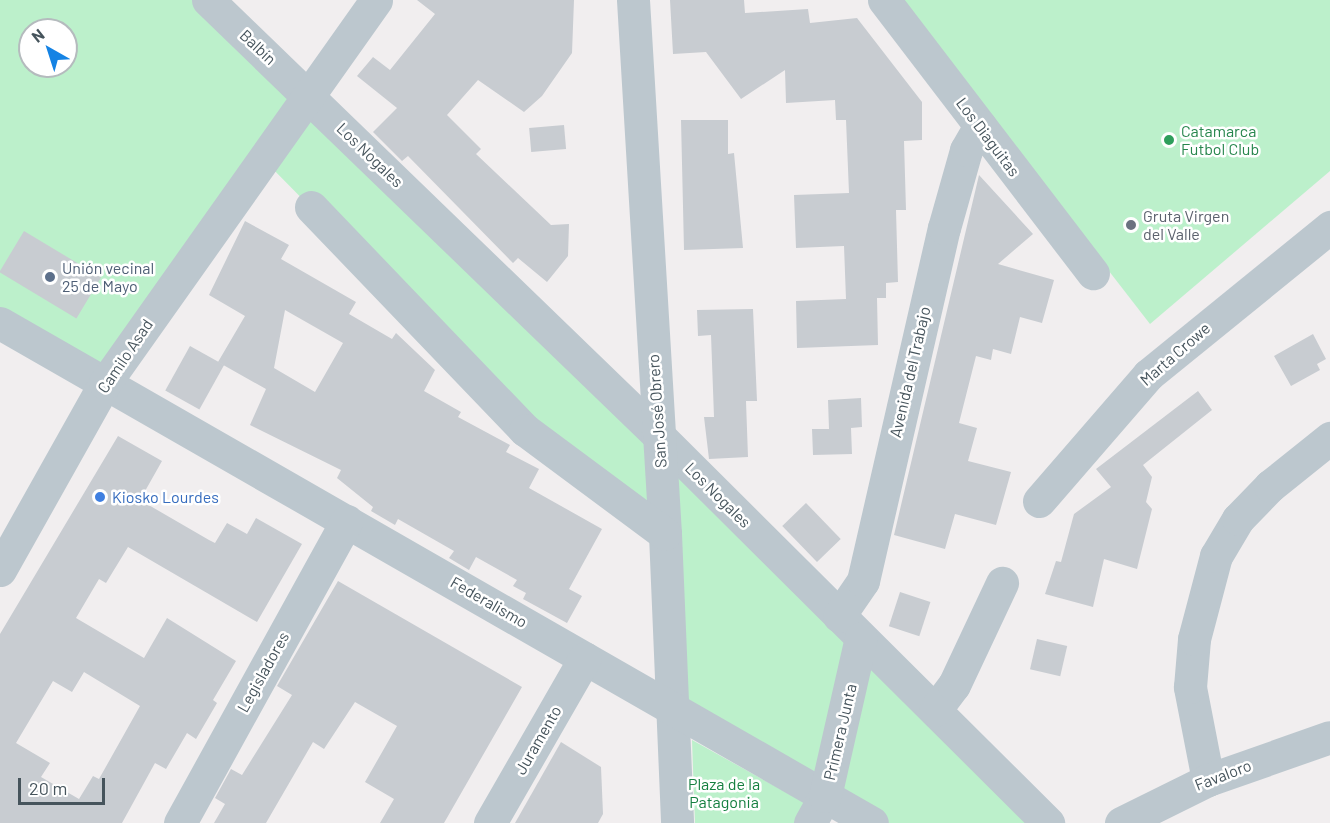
<!DOCTYPE html>
<html>
<head>
<meta charset="utf-8">
<style>
	body { margin:0 }
	#map { position:relative; width:1330px; height:823px; overflow:hidden; background:#f1eeef; font-family:Barlow,sans-serif }
	div>[style] { position:absolute }
	[style*='--x'] { left:calc(var(--x)*1px); top:calc(var(--y)*1px); width:calc(var(--w)*1px); rotate:calc(var(--a)*1deg) }
	.green>* { inset:0; background:#bcf0cb }
	.building>* { inset:0; background:#c8ccd1; transform-origin:0 0 }
	.minor>* { height:33px; margin:-16.5px; padding:0 16.5px; transform-origin:16.5px; border-radius:16.5px; background:#bcc7ce }
	.dots>* { width:16px; height:16px; translate:-50% -50%; box-sizing:border-box; border:3px solid #fff; border-radius:50% }
	span { translate:-50% -50%; white-space:nowrap; text-align:center; line-height:1.15; -webkit-text-stroke:5px #fff; paint-order:stroke }
	.street-label { font-size:16px; color:#46545c }
	.leisure-label { font-size:16px; color:#27864d }
	.left { translate:0 -50%; text-align:left }
	.worship-label { font-size:16px; color:#5b616d }
	.service-label { font-size:16px; color:#4e5e75 }
	.shop-label { font-size:16px; color:#366cbe }
	.park-label { font-size:16px; color:#157f40 }
	.north { position:absolute; left:18px; top:18px; width:60px; height:60px; box-sizing:border-box; background:#fff; border:2px solid #b5bbbe; border-radius:50%; rotate:321deg; font-size:16px; font-weight:700; line-height:24px; text-align:center; color:#46545c }
	.north::after { content:''; display:block; margin:auto; width:21px; height:27px; background:#1583e4; clip-path:polygon(50% 0,100% 100%,50% 72%,0 100%) }
	.scale { position:absolute; left:18px; top:778px; width:87px; height:27px; box-sizing:border-box; border:3px solid #46545c; border-top:0; padding-left:8px; font-size:18px; line-height:21px; white-space:nowrap; color:#46545c; -webkit-text-stroke:4px #fff; paint-order:stroke }
</style>
</head>
<body>
<div id="map">
	<div class="green">
		<i style="clip-path:polygon(evenodd,0 0,208px 0,1048px 823px,872px 823px,673px 706px,665px 534px,561px 461px,263px 159px,105px 383px,0 323px,0 0,30px 30px,66px 30px,66px 66px,30px 66px,30px 30px)"></i>
		<i style="clip-path:polygon(899px 0,1330px 0,1330px 171px,1150px 324px)"></i>
		<i style="clip-path:polygon(692px 740px,809px 805px,799px 823px,695px 823px)"></i>
	</div>
	<div class="building">
		<i style="clip-path:polygon(417px 0,574px 0,572px 53px,542px 96px,524px 112px,478px 80px,447px 115px,481px 149px,476px 154px,551px 225px,569px 224px,568px 256px,547px 282px,518px 258px,513px 263px,408px 156px,402px 161px,373px 132px,397px 108px,357px 76px,373px 57px,390px 70px,435px 14px)"></i>
		<i style="clip-path:polygon(670px 0,744px 0,745px 13px,808px 9px,810px 23px,857px 18px,922px 102px,922px 140px,904px 141px,906px 210px,896px 210px,898px 282px,886px 283px,886px 298px,877px 298px,878px 345px,797px 348px,796px 301px,846px 299px,844px 246px,796px 248px,794px 195px,849px 193px,846px 120px,836px 120px,835px 100px,786px 103px,785px 70px,741px 99px,706px 52px,673px 54px)"></i>
		<i style="clip-path:polygon(681px 120px,728px 120px,728px 154px,734px 153px,743px 248px,684px 250px)"></i>
		<i style="left:564px;top:125px;width:24px;height:35px;rotate:85deg"></i>
		<i style="clip-path:polygon(979px 175px,1033px 234px,998px 264px,1054px 280px,1042px 323px,1020px 317px,1011px 354px,993px 349px,991px 360px,976px 356px,959px 423px,977px 428px,968px 461px,1011px 472px,996px 525px,955px 514px,945px 549px,894px 535px)"></i>
		<i style="clip-path:polygon(evenodd,245px 221px,289px 245px,281px 259px,356px 302px,349px 314px,392px 339px,396px 333px,435px 370px,424px 391px,461px 412px,458px 417px,510px 445px,506px 452px,539px 469px,529px 488px,602px 529px,569px 589px,582px 596px,567px 623px,523px 599px,526px 593px,513px 586px,517px 580px,476px 557px,469px 570px,449px 558px,454px 551px,398px 519px,395px 525px,371px 511px,373px 507px,337px 478px,341px 470px,250px 425px,266px 389px,218px 362px,245px 316px,209px 295px,245px 221px,285px 310px,343px 343px,315px 392px,274px 368px,285px 310px)"></i>
		<i style="left:24px;top:231px;width:90px;height:48px;rotate:31deg"></i>
		<i style="clip-path:polygon(753px 309px,757px 401px,746px 401px,748px 457px,709px 459px,704px 417px,714px 417px,711px 335px,698px 336px,697px 310px)"></i>
		<i style="clip-path:polygon(1313px 334px,1326px 359px,1317px 364px,1320px 370px,1291px 386px,1274px 356px)"></i>
		<i style="left:190px;top:346px;width:39px;height:51px;rotate:29deg"></i>
		<i style="clip-path:polygon(1198px 391px,1212px 410px,1143px 465px,1152px 477px,1146px 502px,1152px 509px,1137px 569px,1104px 559px,1093px 607px,1045px 594px,1056px 561px,1061px 562px,1074px 514px,1111px 487px,1096px 469px)"></i>
		<i style="clip-path:polygon(861px 398px,862px 427px,851px 428px,852px 454px,813px 455px,812px 429px,829px 429px,828px 400px)"></i>
		<i style="clip-path:polygon(evenodd,118px 436px,162px 461px,140px 500px,209px 540px,215px 543px,227px 523px,247px 534px,256px 518px,302px 544px,257px 622px,128px 547px,106px 583px,99px 579px,76px 618px,144px 658px,167px 618px,236px 661px,213px 700px,217px 703px,196px 739px,187px 733px,166px 769px,155px 763px,122px 823px,0 823px,0 634px,118px 436px,84px 672px,140px 706px,99px 779px,93px 776px,79px 799px,41px 777px,50px 763px,16px 743px,53px 681px,72px 692px,84px 672px)"></i>
		<i style="left:806px;top:503px;width:50px;height:33px;rotate:46deg"></i>
		<i style="clip-path:polygon(338px 581px,522px 687px,444px 823px,380px 823px,394px 799px,365px 782px,397px 726px,355px 702px,324px 749px,313px 742px,266px 823px,214px 823px,225px 804px,215px 798px,231px 769px,242px 775px,292px 695px,277px 686px)"></i>
		<i style="left:900px;top:592px;width:32px;height:36px;rotate:18deg"></i>
		<i style="left:1037px;top:639px;width:31px;height:31px;rotate:13deg"></i>
		<i style="clip-path:polygon(561px 742px,601px 767px,603px 814px,598px 823px,515px 823px)"></i>
	</div>
	<div class="minor">
		<i style="--x:208;--y:0;--w:624;--a:44.03"></i>
		<i style="--x:657;--y:434;--w:552;--a:44.85"></i>
		<i style="--x:633;--y:0;--w:535;--a:86.57"></i>
		<i style="--x:665;--y:534;--w:289;--a:87.6"></i>
		<i style="--x:884;--y:0;--w:344;--a:52.6"></i>
		<i style="--x:311;--y:207;--w:309;--a:46.2"></i>
		<i style="--x:525;--y:430;--w:174;--a:36.6"></i>
		<i style="--x:0;--y:323;--w:1005;--a:29.83"></i>
		<i style="--x:1039;--y:501;--w:167;--a:-49.1"></i>
		<i style="--x:1148;--y:375;--w:235;--a:-39.1"></i>
		<i style="--x:0;--y:570;--w:214;--a:-60.7"></i>
		<i style="--x:105;--y:383;--w:469;--a:-54.7"></i>
		<i style="--x:839;--y:616;--w:42;--a:-55.6"></i>
		<i style="--x:863;--y:581;--w:362;--a:-77.1"></i>
		<i style="--x:944;--y:228;--w:81;--a:-74.2"></i>
		<i style="--x:966;--y:150;--w:28;--a:-60"></i>
		<i style="--x:935;--y:710;--w:31;--a:-53"></i>
		<i style="--x:954;--y:685;--w:113;--a:-64.8"></i>
		<i style="--x:1208;--y:780;--w:95;--a:-101"></i>
		<i style="--x:1190;--y:687;--w:48;--a:-85.2"></i>
		<i style="--x:1194;--y:639;--w:86;--a:-75.2"></i>
		<i style="--x:1216;--y:556;--w:43;--a:-59.3"></i>
		<i style="--x:1238;--y:519;--w:46;--a:-45.9"></i>
		<i style="--x:1270;--y:486;--w:77;--a:-38.7"></i>
		<i style="--x:180;--y:823;--w:345;--a:-61.1"></i>
		<i style="--x:490;--y:823;--w:190;--a:-60.1"></i>
		<i style="--x:810;--y:823;--w:31;--a:-61"></i>
		<i style="--x:825;--y:796;--w:162;--a:-77.2"></i>
		<i style="--x:1121;--y:823;--w:97;--a:-26.3"></i>
		<i style="--x:1208;--y:780;--w:129;--a:-19.4"></i>
	</div>
	<div class="dots">
		<i style="left:1169px;top:140px;background:#2e9e5b"></i>
		<i style="left:1131px;top:225px;background:#6b7280"></i>
		<i style="left:50px;top:277px;background:#5c6f8a"></i>
		<i style="left:100px;top:497px;background:#3f7fe0"></i>
	</div>
	<div class="street-label">
		<span style="left:258px;top:47px;rotate:43deg">Balbín</span>
		<span style="left:988px;top:137px;rotate:53deg">Los Diaguitas</span>
		<span style="left:370px;top:155px;rotate:44deg">Los Nogales</span>
		<span style="left:1175px;top:354px;rotate:-41deg">Marta Crowe</span>
		<span style="left:125px;top:356px;rotate:-56deg">Camilo Asad</span>
		<span style="left:910px;top:372px;rotate:-77deg">Avenida del Trabajo</span>
		<span style="left:657px;top:411px;rotate:-94deg">San José Obrero</span>
		<span style="left:718px;top:495px;rotate:45deg">Los Nogales</span>
		<span style="left:489px;top:602px;rotate:30deg">Federalismo</span>
		<span style="left:263px;top:672px;rotate:-61deg">Legisladores</span>
		<span style="left:840px;top:732px;rotate:-77deg">Primera Junta</span>
		<span style="left:538px;top:740px;rotate:-60deg">Juramento</span>
		<span style="left:1223px;top:775px;rotate:-21deg">Favaloro</span>
	</div>
	<div class="leisure-label">
		<span class="left" style="left:1181px;top:140px">Catamarca<br>Futbol Club</span>
	</div>
	<div class="worship-label">
		<span class="left" style="left:1143px;top:225px">Gruta Virgen<br>del Valle</span>
	</div>
	<div class="service-label">
		<span class="left" style="left:62px;top:277px">Unión vecinal<br>25 de Mayo</span>
	</div>
	<div class="shop-label">
		<span class="left" style="left:112px;top:497px">Kiosko Lourdes</span>
	</div>
	<div class="park-label">
		<span style="left:724px;top:793px">Plaza de la<br>Patagonia</span>
	</div>
	<div class="north">N</div>
	<div class="scale">20 m</div>
</div>
</body>
</html>
